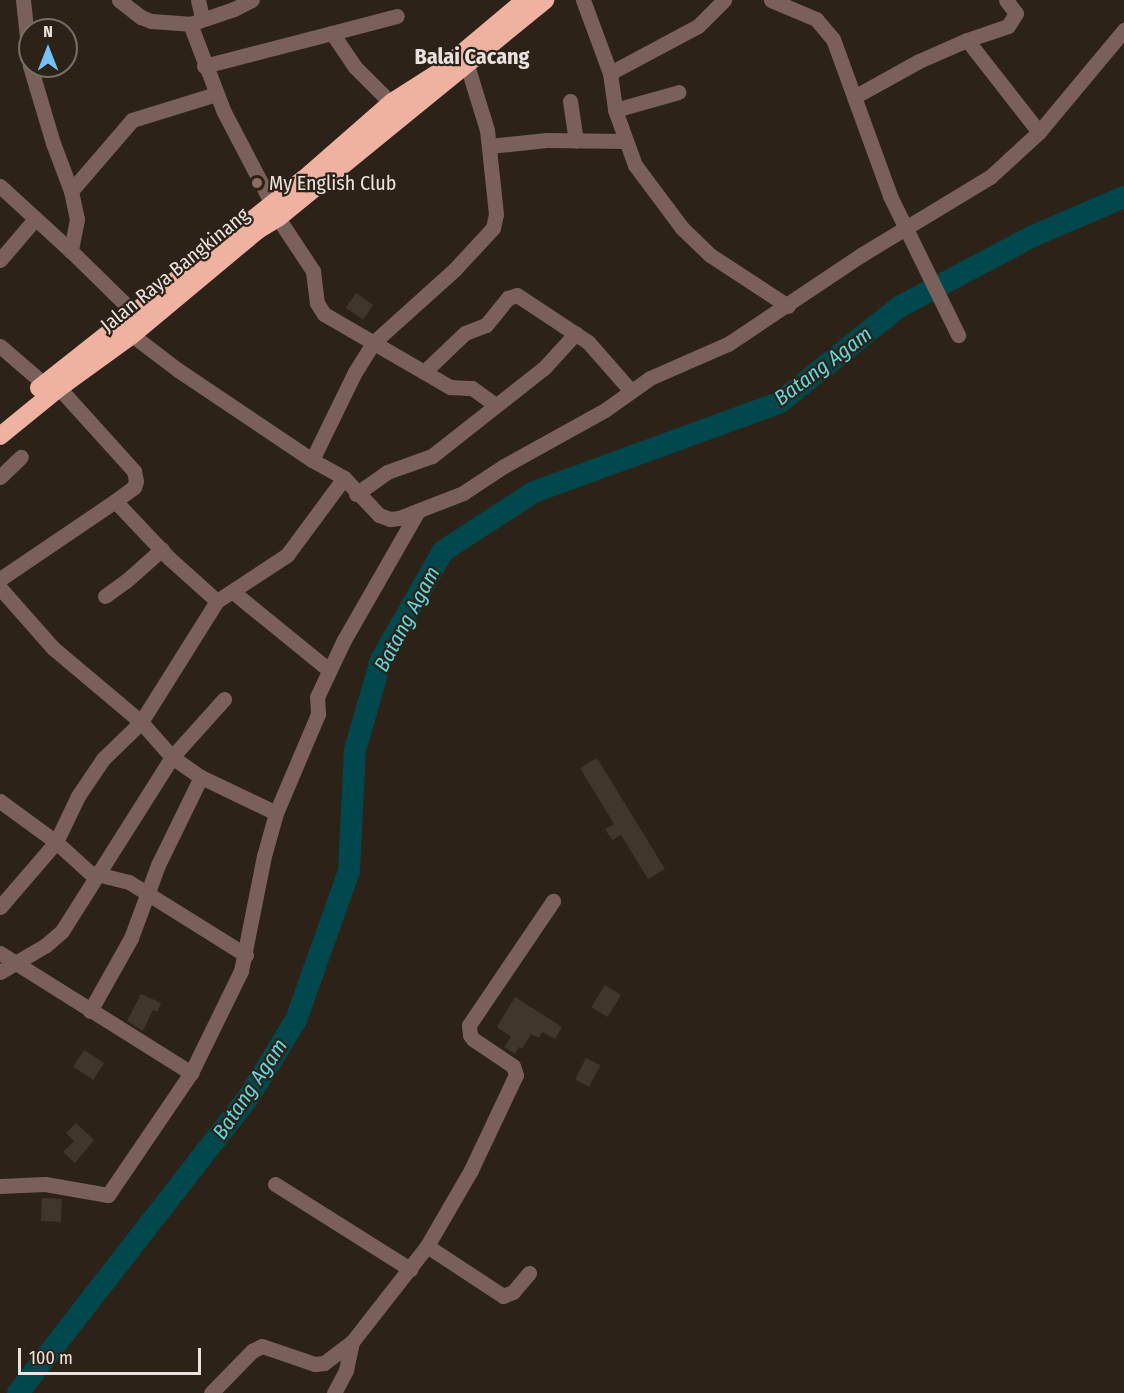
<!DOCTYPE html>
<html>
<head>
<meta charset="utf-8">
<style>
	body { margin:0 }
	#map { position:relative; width:1124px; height:1393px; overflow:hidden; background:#2c2218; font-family:"Fira Sans Condensed",sans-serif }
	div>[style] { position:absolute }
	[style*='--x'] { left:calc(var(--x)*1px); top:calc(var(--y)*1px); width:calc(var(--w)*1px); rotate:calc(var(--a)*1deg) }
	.river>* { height:22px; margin:-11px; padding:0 11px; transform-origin:11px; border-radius:11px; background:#00484d }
	.building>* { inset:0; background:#41362c; transform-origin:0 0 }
	.minor>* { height:15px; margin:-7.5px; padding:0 7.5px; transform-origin:7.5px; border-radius:7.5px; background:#796058 }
	.highway>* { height:18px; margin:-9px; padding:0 9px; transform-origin:9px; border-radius:9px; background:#f0b2a0 }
	.dots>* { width:16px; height:16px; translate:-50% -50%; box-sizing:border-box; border:3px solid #2c2218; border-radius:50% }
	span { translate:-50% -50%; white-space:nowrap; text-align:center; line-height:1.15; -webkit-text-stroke:4.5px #2c2218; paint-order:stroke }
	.poi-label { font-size:20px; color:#ebe4de }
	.left { translate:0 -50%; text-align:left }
	.street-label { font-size:20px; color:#ebe4de }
	.water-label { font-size:21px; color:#5fd7e1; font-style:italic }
	.quarter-label { font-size:22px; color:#ebe4de; font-weight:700 }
	.north { position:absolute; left:18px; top:18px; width:60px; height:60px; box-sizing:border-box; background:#2c2218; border:2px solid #787067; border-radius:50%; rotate:0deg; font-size:16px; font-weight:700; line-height:24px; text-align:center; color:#ebe4de }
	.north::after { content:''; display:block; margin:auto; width:21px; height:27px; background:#73c1f5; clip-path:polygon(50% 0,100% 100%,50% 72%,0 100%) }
	.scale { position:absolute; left:18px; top:1348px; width:183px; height:27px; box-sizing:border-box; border:3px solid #ebe4de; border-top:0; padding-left:8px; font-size:18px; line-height:21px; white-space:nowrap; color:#ebe4de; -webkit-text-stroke:4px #2c2218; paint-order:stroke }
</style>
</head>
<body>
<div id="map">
	<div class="river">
		<i style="--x:18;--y:1393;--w:374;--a:-52.1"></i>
		<i style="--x:248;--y:1098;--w:92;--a:-58.4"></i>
		<i style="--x:296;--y:1020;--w:158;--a:-70.4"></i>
		<i style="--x:349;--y:871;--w:121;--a:-87.2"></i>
		<i style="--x:355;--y:750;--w:94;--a:-73.9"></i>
		<i style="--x:381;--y:660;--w:125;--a:-60.4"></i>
		<i style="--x:443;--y:551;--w:108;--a:-33"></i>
		<i style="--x:534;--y:492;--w:261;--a:-20"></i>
		<i style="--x:779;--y:403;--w:154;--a:-38.7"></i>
		<i style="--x:899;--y:307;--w:149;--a:-27.9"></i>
		<i style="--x:1031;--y:237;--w:101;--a:-23.3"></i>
	</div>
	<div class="building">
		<i style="left:356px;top:293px;width:21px;height:18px;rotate:35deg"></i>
		<i style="clip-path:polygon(597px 758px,665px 869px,648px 879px,621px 835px,612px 840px,605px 829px,614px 824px,580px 768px)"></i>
		<i style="left:605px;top:985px;width:19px;height:26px;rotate:32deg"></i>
		<i style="clip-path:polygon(141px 994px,161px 1003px,157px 1012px,153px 1010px,143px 1031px,127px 1021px)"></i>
		<i style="clip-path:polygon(515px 997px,562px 1027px,555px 1039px,542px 1032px,539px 1038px,531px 1034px,522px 1049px,519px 1047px,515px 1054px,504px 1047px,511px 1037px,497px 1027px)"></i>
		<i style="left:84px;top:1050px;width:24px;height:20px;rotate:33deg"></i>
		<i style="left:586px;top:1058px;width:16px;height:24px;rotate:27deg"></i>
		<i style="clip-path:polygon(76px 1123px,94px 1140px,75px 1163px,63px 1152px,74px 1141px,66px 1133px)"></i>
		<i style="left:42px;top:1198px;width:20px;height:23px;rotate:3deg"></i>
	</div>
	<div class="minor">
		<i style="--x:23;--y:0;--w:65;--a:83.9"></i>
		<i style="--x:119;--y:0;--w:28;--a:38"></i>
		<i style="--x:141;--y:17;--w:11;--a:22"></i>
		<i style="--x:151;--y:21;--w:39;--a:4"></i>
		<i style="--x:190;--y:24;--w:46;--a:-18.8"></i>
		<i style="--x:234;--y:9;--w:20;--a:-27"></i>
		<i style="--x:198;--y:0;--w:18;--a:77"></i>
		<i style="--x:583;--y:0;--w:78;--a:69.7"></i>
		<i style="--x:610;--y:73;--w:37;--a:82"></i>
		<i style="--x:615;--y:110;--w:59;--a:70"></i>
		<i style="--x:635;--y:165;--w:79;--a:53.3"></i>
		<i style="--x:682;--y:228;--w:39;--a:44"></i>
		<i style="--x:710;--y:255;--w:93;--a:33.2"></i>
		<i style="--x:771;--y:0;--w:49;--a:22.9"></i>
		<i style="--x:816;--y:19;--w:26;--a:50"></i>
		<i style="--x:833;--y:39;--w:167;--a:70"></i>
		<i style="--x:890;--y:196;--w:155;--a:63.9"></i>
		<i style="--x:190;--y:24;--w:94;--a:68.9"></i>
		<i style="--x:224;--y:112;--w:104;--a:62.4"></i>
		<i style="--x:332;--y:33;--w:67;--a:-14.7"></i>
		<i style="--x:967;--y:40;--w:117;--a:52"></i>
		<i style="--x:30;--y:66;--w:80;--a:73.4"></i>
		<i style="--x:53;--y:143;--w:51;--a:69.4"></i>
		<i style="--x:71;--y:191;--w:29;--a:78"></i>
		<i style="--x:77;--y:219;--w:33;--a:101"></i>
		<i style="--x:71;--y:251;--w:88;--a:44.5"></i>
		<i style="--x:204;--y:66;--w:132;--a:-14.5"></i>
		<i style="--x:332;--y:33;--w:41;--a:55.9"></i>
		<i style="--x:355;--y:67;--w:61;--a:45"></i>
		<i style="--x:610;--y:73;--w:100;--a:-28.1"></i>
		<i style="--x:698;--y:26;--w:37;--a:-45"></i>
		<i style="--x:854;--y:97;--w:74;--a:-29"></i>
		<i style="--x:919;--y:61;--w:52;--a:-23.6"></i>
		<i style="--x:967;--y:40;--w:43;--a:-18.9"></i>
		<i style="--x:1008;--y:26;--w:15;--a:-58"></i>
		<i style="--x:1016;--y:13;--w:16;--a:-128"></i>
		<i style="--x:570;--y:101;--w:40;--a:81.5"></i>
		<i style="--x:615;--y:110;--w:66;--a:-15.7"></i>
		<i style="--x:489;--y:146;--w:58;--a:-5.9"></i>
		<i style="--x:547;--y:140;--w:78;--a:0.7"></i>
		<i style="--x:0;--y:186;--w:96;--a:42.5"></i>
		<i style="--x:71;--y:191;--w:94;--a:-49.3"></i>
		<i style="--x:132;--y:120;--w:88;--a:-17.2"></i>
		<i style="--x:278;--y:218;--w:64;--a:56.6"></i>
		<i style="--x:313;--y:271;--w:32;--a:83"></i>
		<i style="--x:317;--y:303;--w:13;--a:58"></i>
		<i style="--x:324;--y:314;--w:146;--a:30.1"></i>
		<i style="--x:450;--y:387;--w:22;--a:3"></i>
		<i style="--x:472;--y:388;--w:29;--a:36"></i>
		<i style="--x:0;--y:260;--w:54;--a:-49.5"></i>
		<i style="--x:132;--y:335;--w:58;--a:37.3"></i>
		<i style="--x:178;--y:370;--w:161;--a:33.9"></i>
		<i style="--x:312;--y:460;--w:37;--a:29"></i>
		<i style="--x:344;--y:478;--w:51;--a:46.6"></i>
		<i style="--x:379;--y:515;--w:12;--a:20"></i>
		<i style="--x:390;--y:519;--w:9;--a:-6"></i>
		<i style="--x:399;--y:518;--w:69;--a:-21.3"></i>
		<i style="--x:463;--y:493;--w:49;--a:-33.4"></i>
		<i style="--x:504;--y:466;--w:115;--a:-29"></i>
		<i style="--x:605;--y:410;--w:55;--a:-35.4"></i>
		<i style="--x:650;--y:378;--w:85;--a:-23.6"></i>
		<i style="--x:728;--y:344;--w:160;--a:-33.8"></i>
		<i style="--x:861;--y:255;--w:151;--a:-31.2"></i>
		<i style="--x:990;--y:177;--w:67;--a:-42.6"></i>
		<i style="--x:1039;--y:132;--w:133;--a:-50.2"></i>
		<i style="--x:0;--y:346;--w:58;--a:40.8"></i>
		<i style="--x:424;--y:372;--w:57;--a:-43.6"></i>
		<i style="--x:465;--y:333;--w:22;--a:-21"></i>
		<i style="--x:486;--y:325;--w:35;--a:-51"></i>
		<i style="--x:508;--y:298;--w:9;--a:-18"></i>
		<i style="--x:517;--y:295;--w:85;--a:33.5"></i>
		<i style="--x:588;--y:342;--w:65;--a:48.7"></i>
		<i style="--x:312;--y:460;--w:98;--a:-64"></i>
		<i style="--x:355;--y:372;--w:36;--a:-58"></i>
		<i style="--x:374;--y:342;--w:109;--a:-42"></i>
		<i style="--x:455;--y:269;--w:56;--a:-47.2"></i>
		<i style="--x:493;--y:228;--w:14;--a:-78"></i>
		<i style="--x:496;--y:214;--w:84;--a:-96.1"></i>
		<i style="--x:487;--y:130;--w:68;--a:-107.1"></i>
		<i style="--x:0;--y:477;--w:29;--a:-44"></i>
		<i style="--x:356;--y:494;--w:38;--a:-35"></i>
		<i style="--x:387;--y:472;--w:48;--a:-19.6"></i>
		<i style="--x:432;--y:456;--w:142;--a:-38.2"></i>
		<i style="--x:544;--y:368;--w:47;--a:-47.6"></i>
		<i style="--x:115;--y:501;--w:79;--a:46.5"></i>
		<i style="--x:169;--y:558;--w:64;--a:41.9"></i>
		<i style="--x:0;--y:579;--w:139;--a:-34.1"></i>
		<i style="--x:115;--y:501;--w:24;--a:-36"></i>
		<i style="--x:134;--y:487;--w:6;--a:-72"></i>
		<i style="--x:136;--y:481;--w:10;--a:-101"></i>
		<i style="--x:134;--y:471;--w:112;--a:-132.1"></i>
		<i style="--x:0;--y:588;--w:80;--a:48.5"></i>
		<i style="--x:53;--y:648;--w:115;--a:40.1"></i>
		<i style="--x:141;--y:722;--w:47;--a:48.5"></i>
		<i style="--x:172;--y:757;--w:35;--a:35"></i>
		<i style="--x:201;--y:777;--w:83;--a:25.6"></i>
		<i style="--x:233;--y:592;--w:124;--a:39.1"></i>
		<i style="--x:105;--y:596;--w:26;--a:-36"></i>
		<i style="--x:126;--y:581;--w:48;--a:-41.6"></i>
		<i style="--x:0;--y:801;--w:69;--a:36.2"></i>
		<i style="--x:56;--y:842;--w:45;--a:42.3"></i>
		<i style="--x:89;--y:872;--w:41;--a:14"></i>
		<i style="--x:129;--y:882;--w:138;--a:32"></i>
		<i style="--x:0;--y:907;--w:86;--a:-49.3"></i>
		<i style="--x:56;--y:842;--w:51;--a:-64.4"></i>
		<i style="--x:78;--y:796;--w:45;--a:-56"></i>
		<i style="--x:103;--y:759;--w:53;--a:-44.2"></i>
		<i style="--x:141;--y:722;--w:143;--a:-57.9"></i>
		<i style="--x:217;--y:601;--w:84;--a:-33.3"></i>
		<i style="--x:287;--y:555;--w:96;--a:-53.5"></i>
		<i style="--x:0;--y:953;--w:226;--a:32.1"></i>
		<i style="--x:0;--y:972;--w:53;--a:-30.4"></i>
		<i style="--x:46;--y:945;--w:21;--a:-41"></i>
		<i style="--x:62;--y:931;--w:206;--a:-57.7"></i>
		<i style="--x:172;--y:757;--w:78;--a:-48.1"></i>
		<i style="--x:90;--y:1011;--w:84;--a:-60.7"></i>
		<i style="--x:131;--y:938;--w:78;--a:-69.7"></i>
		<i style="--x:158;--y:865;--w:98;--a:-64"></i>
		<i style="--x:275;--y:1184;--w:160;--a:32.2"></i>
		<i style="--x:0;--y:1186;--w:45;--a:-2.5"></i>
		<i style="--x:45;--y:1184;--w:64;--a:9.9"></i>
		<i style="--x:108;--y:1195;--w:148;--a:-55.8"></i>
		<i style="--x:191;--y:1073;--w:114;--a:-63.9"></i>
		<i style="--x:241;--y:971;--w:117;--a:-78.7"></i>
		<i style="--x:264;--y:856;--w:45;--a:-74.4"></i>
		<i style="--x:276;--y:813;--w:108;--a:-67"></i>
		<i style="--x:318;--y:714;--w:17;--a:-93"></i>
		<i style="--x:317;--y:697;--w:63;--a:-64.7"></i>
		<i style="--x:344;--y:640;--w:149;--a:-60.2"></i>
		<i style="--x:427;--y:1246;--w:91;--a:33.3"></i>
		<i style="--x:503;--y:1296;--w:11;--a:-22"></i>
		<i style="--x:513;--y:1292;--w:25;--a:-50"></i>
		<i style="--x:211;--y:1393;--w:59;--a:-45.7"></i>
		<i style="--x:252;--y:1351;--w:11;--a:-27"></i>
		<i style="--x:262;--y:1346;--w:56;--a:18.8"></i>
		<i style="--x:315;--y:1364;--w:9;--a:-6"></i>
		<i style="--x:324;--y:1363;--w:35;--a:-37"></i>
		<i style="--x:352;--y:1342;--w:122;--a:-52"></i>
		<i style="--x:427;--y:1246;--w:88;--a:-59.9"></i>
		<i style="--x:471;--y:1170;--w:105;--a:-64.7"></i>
		<i style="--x:516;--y:1075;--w:9;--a:-108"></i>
		<i style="--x:513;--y:1066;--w:48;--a:-146"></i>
		<i style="--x:473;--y:1039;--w:5;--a:-127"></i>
		<i style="--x:470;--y:1035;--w:10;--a:-96"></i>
		<i style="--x:469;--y:1025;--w:150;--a:-55.9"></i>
		<i style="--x:334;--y:1393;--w:26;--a:-62"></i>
		<i style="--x:346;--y:1370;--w:29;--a:-78"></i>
	</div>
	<div class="highway">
		<i style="--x:39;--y:388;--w:337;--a:-38.3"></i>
		<i style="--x:304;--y:179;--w:117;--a:-41.2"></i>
		<i style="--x:392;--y:102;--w:59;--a:-32.6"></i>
		<i style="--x:442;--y:70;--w:109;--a:-40.1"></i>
		<i style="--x:0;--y:436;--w:76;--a:-39.1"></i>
		<i style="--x:59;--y:388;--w:90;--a:-36"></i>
		<i style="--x:132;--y:335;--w:164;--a:-39.8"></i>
		<i style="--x:258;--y:230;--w:23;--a:-31"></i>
		<i style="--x:278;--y:218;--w:345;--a:-39.2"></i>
	</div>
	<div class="dots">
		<i style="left:257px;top:183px;background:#8d6e63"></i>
	</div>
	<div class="poi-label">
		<span class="left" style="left:269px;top:183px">My English Club</span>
	</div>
	<div class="street-label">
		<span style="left:175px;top:270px;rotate:-39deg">Jalan Raya Bangkinang</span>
	</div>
	<div class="water-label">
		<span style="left:823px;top:366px;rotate:-37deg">Batang Agam</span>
		<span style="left:407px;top:619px;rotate:-62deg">Batang Agam</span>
		<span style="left:250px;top:1089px;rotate:-56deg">Batang Agam</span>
	</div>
	<div class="quarter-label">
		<span style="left:472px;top:57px">Balai Cacang</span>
	</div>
	<div class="north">N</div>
	<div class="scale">100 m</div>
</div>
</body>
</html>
